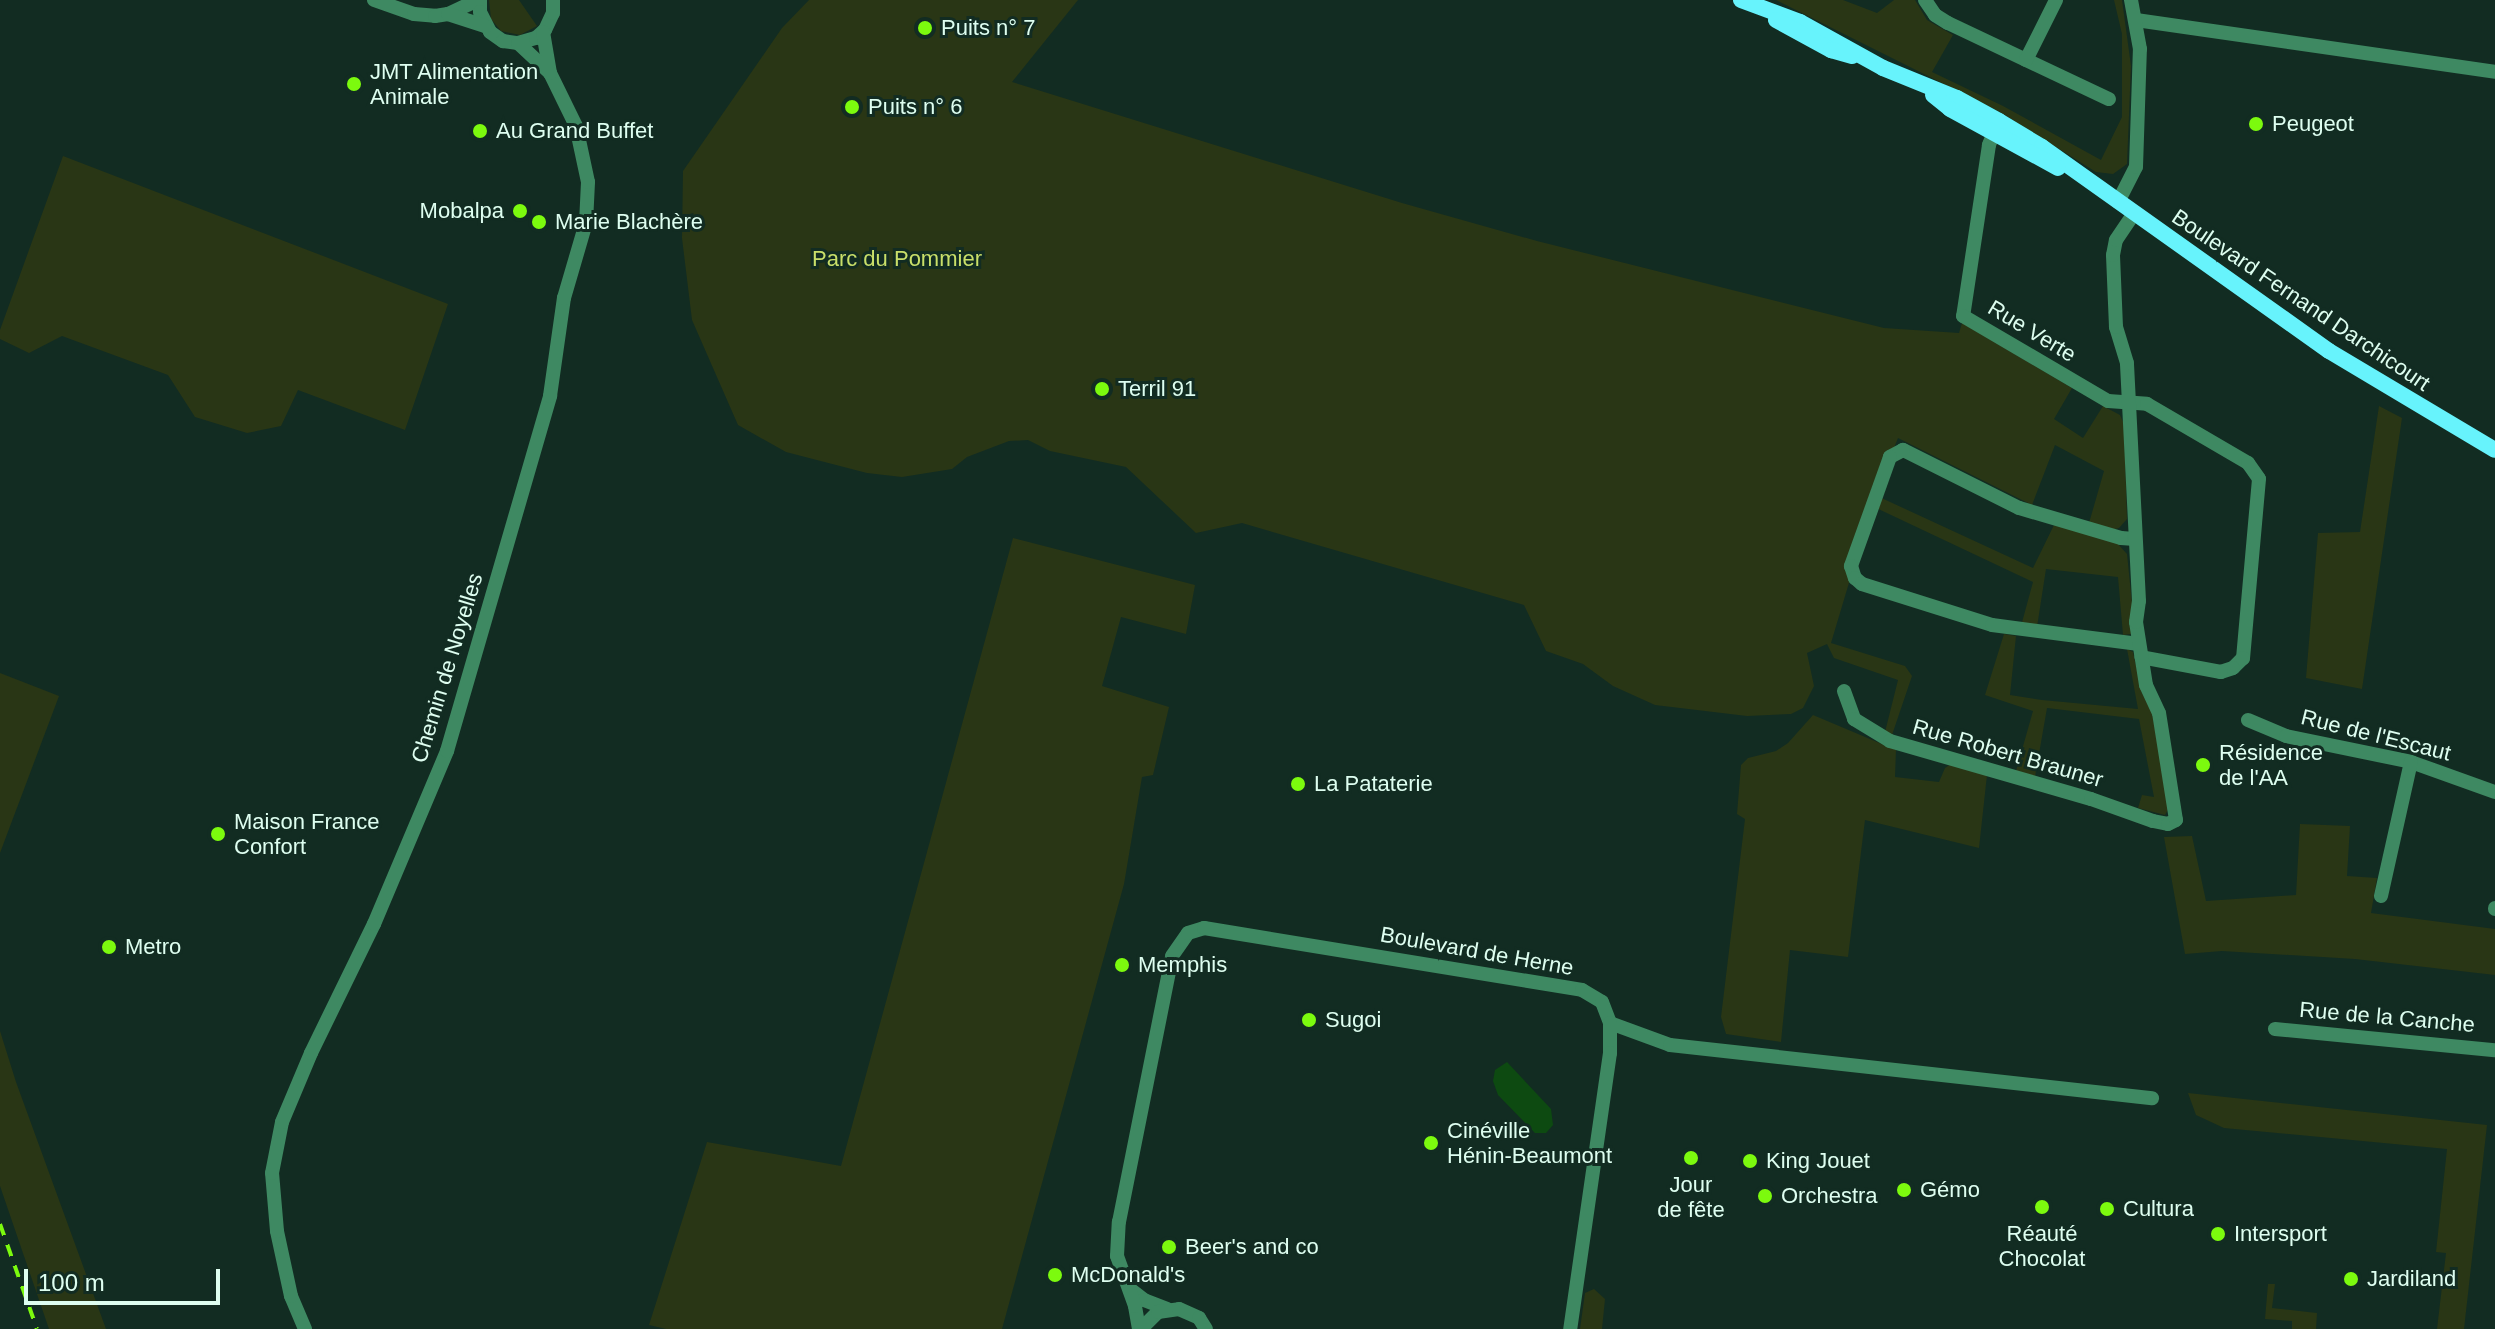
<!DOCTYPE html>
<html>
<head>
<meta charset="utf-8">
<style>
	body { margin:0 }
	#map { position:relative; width:2495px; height:1329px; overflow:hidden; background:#122c22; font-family:Helvetica,sans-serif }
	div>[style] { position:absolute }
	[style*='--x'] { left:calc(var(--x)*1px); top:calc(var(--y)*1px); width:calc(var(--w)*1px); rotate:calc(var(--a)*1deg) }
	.green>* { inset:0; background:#293615 }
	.water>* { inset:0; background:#0d4a11 }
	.minor>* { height:14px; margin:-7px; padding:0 7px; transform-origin:7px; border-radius:7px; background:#3e8962 }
	.major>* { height:16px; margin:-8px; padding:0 8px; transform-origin:8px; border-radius:8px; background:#67f3fc }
	.rail>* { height:4px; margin-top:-2px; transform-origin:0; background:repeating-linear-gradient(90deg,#7cfa0e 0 12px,transparent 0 22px) }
	.dots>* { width:22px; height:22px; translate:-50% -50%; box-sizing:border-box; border:4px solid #122c22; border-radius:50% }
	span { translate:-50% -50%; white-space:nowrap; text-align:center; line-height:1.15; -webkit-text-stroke:6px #122c22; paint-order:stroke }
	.poi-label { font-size:22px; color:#defef0 }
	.left { translate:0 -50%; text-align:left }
	.right { translate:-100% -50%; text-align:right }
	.park-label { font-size:22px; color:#c9df69 }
	.street-label { font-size:22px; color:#defef0 }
	.scale { position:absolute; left:24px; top:1269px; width:196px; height:36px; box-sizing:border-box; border:4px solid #defef0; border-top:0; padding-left:10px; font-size:24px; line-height:28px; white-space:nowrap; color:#defef0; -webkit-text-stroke:6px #122c22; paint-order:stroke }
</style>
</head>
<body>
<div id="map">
	<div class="green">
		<i style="clip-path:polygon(489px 0,519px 0,537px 26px,520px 35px,501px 31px,491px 19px)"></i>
		<i style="clip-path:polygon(809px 0,1078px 0,1012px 82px,1402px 203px,1537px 241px,1884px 328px,1959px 333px,1962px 323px,2072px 388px,2054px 419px,2083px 438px,2103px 406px,2120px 415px,2124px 424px,2127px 519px,2119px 528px,2111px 530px,2089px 523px,2104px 471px,2055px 445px,2032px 505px,1898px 438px,1875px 495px,2033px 568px,2054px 525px,2117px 543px,2127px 554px,2132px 603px,2131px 634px,2123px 635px,2118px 577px,2046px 569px,2037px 627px,2021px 626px,2033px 582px,1872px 506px,1831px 643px,1905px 666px,1912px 676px,1892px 735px,1885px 732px,1898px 680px,1834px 658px,1827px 644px,1807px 653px,1814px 686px,1803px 708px,1791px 714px,1747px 716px,1655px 705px,1613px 686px,1583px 664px,1546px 651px,1524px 605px,1242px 523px,1196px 533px,1126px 467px,1050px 451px,1028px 440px,1009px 441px,967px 457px,952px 469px,902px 477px,867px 473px,786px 452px,738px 425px,692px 320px,682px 238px,683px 171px,782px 28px)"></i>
		<i style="clip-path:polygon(1776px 0,1843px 0,1877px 13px,1894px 0,1915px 0,1927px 20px,1953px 35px,1932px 72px,2003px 106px,2101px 160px,2122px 117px,2122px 34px,2114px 0,2122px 0,2131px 66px,2127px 164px,2113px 174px,2096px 172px,2000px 112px)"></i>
		<i style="clip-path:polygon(63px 156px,448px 304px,405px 430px,298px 390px,281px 426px,247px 433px,195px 417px,168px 375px,62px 336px,29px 353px,0 339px,0 330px)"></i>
		<i style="clip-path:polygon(2379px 406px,2402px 418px,2362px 689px,2306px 678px,2318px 533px,2360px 532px)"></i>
		<i style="clip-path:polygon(1013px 538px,1195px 585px,1186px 634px,1121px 617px,1102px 686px,1169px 707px,1153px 775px,1142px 777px,1124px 884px,1002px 1329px,666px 1329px,649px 1325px,707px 1142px,841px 1166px)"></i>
		<i style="clip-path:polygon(2004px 634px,2016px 636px,2010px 695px,2042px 700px,2138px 709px,2127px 649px,2133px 652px,2142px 693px,2152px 712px,2169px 808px,2165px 815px,2138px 808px,2142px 795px,2154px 797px,2139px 719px,2047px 708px,2035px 777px,2016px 771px,2033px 711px,1985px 695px)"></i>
		<i style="clip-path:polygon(0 673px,59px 696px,0 853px)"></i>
		<i style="clip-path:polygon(1813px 715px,1896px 750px,1895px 777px,1939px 782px,1945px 768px,1951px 764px,1987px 775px,1979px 848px,1865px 820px,1848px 957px,1790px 950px,1781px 1042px,1726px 1034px,1721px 1017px,1745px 819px,1737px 814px,1741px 765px,1748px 758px,1776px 751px,1788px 743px)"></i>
		<i style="clip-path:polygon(2300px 824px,2350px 826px,2347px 876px,2377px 878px,2371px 913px,2495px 929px,2495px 975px,2355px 959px,2222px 951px,2185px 954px,2164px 837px,2192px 836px,2206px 901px,2296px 895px)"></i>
		<i style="clip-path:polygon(0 1031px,16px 1082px,106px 1329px,49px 1329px,0 1186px)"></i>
		<i style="clip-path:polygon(2188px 1093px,2487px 1125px,2464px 1329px,2437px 1329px,2446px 1253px,2436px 1252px,2447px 1149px,2224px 1128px,2196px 1115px)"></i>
		<i style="clip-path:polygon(2268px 1284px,2275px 1284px,2272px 1308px,2317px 1313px,2316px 1329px,2292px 1329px,2292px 1321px,2265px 1319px)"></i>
		<i style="clip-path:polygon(1594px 1289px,1605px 1299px,1602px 1329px,1580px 1329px,1585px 1293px)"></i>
	</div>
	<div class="water">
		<i style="clip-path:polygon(1507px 1062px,1551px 1109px,1553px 1125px,1546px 1133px,1535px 1133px,1498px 1095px,1493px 1081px,1495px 1070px)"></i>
	</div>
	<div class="minor">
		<i style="--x:374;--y:0;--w:42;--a:19.3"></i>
		<i style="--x:414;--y:14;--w:21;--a:5"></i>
		<i style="--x:435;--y:16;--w:13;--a:-9"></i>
		<i style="--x:448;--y:14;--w:33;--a:-25"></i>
		<i style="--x:480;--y:0;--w:12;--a:90"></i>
		<i style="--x:480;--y:12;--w:22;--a:63"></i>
		<i style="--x:490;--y:32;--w:16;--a:35"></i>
		<i style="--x:503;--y:41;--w:15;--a:8"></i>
		<i style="--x:518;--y:43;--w:19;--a:-16"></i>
		<i style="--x:536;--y:38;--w:12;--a:-42"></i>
		<i style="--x:545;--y:30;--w:19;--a:-65"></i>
		<i style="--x:553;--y:13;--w:13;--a:-90"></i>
		<i style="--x:1925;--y:0;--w:18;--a:56"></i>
		<i style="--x:1935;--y:15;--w:15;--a:32"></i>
		<i style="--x:1948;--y:23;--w:178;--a:25.3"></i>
		<i style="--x:448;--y:14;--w:39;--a:18"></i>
		<i style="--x:2136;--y:20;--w:363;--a:8.2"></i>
		<i style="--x:543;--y:32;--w:42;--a:80.3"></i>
		<i style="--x:2026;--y:60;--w:67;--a:-63.4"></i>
		<i style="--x:1997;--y:125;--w:22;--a:112"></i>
		<i style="--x:1989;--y:145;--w:173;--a:98.6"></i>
		<i style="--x:1963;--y:316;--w:168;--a:30.4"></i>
		<i style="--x:2108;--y:401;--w:39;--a:4"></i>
		<i style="--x:2147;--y:404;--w:117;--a:30.3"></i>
		<i style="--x:2248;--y:463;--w:19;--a:55"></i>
		<i style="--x:2259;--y:479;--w:180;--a:95.1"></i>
		<i style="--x:2243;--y:658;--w:14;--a:135"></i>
		<i style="--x:2233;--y:668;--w:13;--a:162"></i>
		<i style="--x:2221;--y:672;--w:81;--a:-169.4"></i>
		<i style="--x:2118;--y:202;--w:39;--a:-63"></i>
		<i style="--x:2136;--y:167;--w:118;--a:-88.1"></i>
		<i style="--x:2140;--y:49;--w:50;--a:-100.4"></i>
		<i style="--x:2135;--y:539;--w:14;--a:-176"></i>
		<i style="--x:2121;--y:538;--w:106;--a:-163.6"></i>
		<i style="--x:2019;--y:508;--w:130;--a:-153.4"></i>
		<i style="--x:1903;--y:450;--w:15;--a:152"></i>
		<i style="--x:1890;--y:457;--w:116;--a:109.7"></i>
		<i style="--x:1851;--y:566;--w:13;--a:72"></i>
		<i style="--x:1855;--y:578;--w:9;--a:41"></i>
		<i style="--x:1862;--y:584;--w:136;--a:17.5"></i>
		<i style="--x:1992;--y:625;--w:148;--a:7.4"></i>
		<i style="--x:1844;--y:691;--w:30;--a:70"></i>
		<i style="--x:1854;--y:719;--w:42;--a:31.4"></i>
		<i style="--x:1890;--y:741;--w:209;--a:16.1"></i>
		<i style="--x:2091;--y:799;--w:66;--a:19.5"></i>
		<i style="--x:2153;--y:821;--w:15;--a:11"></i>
		<i style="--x:2168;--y:824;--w:9;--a:-27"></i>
		<i style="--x:2176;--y:820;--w:108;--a:-99"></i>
		<i style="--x:2159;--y:713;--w:31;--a:-115"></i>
		<i style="--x:2146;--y:685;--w:64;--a:-99"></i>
		<i style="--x:2136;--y:622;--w:21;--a:-82"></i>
		<i style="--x:2139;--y:601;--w:238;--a:-92.9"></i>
		<i style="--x:2127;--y:363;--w:38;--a:-107"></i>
		<i style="--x:2116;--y:327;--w:72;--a:-92.4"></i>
		<i style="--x:2113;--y:255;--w:15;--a:-79"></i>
		<i style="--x:2116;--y:240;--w:32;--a:-56"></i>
		<i style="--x:2248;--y:720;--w:41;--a:22.8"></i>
		<i style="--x:2286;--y:736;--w:128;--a:11.7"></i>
		<i style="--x:2411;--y:762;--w:89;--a:19.7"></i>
		<i style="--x:2381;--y:896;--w:137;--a:-77.4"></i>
		<i style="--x:2495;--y:909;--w:1;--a:-90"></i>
		<i style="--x:1610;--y:1023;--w:64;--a:20.1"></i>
		<i style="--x:1670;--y:1045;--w:485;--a:6.3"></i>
		<i style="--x:2275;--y:1029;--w:221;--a:5.5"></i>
		<i style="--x:1130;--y:1289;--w:18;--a:38"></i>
		<i style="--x:1144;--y:1300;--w:25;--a:21"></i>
		<i style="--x:305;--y:1329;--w:36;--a:-113"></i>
		<i style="--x:291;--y:1296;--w:66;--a:-102.2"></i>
		<i style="--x:277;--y:1231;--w:58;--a:-94.9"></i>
		<i style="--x:272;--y:1173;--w:52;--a:-78.9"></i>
		<i style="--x:282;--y:1122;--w:75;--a:-67.2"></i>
		<i style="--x:311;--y:1053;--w:144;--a:-64"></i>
		<i style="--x:374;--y:924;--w:188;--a:-67.1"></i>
		<i style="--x:447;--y:751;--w:370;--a:-73.8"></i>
		<i style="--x:550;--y:396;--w:99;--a:-81.9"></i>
		<i style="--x:564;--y:298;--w:78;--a:-73.7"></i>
		<i style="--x:586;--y:223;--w:41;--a:-87.2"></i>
		<i style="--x:588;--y:182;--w:57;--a:-102.1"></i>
		<i style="--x:576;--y:126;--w:59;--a:-116.1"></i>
		<i style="--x:550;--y:73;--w:44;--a:-136.8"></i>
		<i style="--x:1139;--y:1329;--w:23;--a:-100"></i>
		<i style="--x:1135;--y:1306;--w:53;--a:-109.8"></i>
		<i style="--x:1117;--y:1256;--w:34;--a:-87"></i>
		<i style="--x:1119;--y:1222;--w:271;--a:-78.7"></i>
		<i style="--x:1172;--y:956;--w:28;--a:-55"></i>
		<i style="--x:1188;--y:933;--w:17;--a:-17"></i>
		<i style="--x:1204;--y:928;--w:383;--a:9.3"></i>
		<i style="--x:1582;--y:990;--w:23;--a:31"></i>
		<i style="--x:1602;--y:1002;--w:22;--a:69"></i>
		<i style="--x:1610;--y:1023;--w:30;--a:90"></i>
		<i style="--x:1610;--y:1053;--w:279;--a:98.2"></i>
		<i style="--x:1141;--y:1329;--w:24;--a:-45"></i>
		<i style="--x:1158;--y:1312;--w:21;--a:-8"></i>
		<i style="--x:1179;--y:1309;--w:22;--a:24"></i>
		<i style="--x:1199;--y:1318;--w:13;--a:58"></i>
	</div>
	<div class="major">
		<i style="--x:1741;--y:0;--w:63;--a:20.4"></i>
		<i style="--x:1800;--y:22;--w:95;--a:29"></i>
		<i style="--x:1883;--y:68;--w:80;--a:22.1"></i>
		<i style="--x:1957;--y:98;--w:48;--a:28.7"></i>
		<i style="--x:1999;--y:121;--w:50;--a:31.2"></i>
		<i style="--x:2042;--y:147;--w:352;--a:35.4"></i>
		<i style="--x:2329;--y:351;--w:193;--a:30.8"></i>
		<i style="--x:1776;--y:20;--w:63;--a:28.6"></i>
		<i style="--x:1831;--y:50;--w:22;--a:16"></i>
		<i style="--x:1933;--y:95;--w:22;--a:39"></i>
		<i style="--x:1950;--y:109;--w:123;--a:28.6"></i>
	</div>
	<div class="rail">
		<i style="--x:0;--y:1224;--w:111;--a:70.6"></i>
	</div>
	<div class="dots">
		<i style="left:925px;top:28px;background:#7cfa0e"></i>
		<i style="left:354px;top:84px;background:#7cfa0e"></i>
		<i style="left:852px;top:107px;background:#7cfa0e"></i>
		<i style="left:2256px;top:124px;background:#7cfa0e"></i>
		<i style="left:480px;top:131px;background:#7cfa0e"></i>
		<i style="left:520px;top:211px;background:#7cfa0e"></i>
		<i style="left:539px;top:222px;background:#7cfa0e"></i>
		<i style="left:1102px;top:389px;background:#7cfa0e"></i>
		<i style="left:2203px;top:765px;background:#7cfa0e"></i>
		<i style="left:1298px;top:784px;background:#7cfa0e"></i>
		<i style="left:218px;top:834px;background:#7cfa0e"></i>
		<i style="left:109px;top:947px;background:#7cfa0e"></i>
		<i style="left:1122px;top:965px;background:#7cfa0e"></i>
		<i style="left:1309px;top:1020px;background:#7cfa0e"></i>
		<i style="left:1431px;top:1143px;background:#7cfa0e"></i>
		<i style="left:1691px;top:1158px;background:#7cfa0e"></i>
		<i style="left:1750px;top:1161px;background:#7cfa0e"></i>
		<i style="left:1904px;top:1190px;background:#7cfa0e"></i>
		<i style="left:1765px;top:1196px;background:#7cfa0e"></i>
		<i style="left:2042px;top:1207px;background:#7cfa0e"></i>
		<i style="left:2107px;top:1209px;background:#7cfa0e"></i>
		<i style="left:2218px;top:1234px;background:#7cfa0e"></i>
		<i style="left:1169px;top:1247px;background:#7cfa0e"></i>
		<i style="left:1055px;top:1275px;background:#7cfa0e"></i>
		<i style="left:2351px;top:1279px;background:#7cfa0e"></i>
	</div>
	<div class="poi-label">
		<span class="left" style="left:941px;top:28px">Puits n° 7</span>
		<span class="left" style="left:370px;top:84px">JMT Alimentation<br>Animale</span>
		<span class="left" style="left:868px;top:107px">Puits n° 6</span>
		<span class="left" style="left:2272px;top:124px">Peugeot</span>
		<span class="left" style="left:496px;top:131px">Au Grand Buffet</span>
		<span class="right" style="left:504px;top:211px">Mobalpa</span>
		<span class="left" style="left:555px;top:222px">Marie Blachère</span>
		<span class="left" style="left:1118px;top:389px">Terril 91</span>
		<span class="left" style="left:2219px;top:765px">Résidence<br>de l'AA</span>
		<span class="left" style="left:1314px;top:784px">La Pataterie</span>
		<span class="left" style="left:234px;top:834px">Maison France<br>Confort</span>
		<span class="left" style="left:125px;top:947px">Metro</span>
		<span class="left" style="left:1138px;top:965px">Memphis</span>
		<span class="left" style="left:1325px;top:1020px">Sugoi</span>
		<span class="left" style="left:1447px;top:1143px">Cinéville<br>Hénin-Beaumont</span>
		<span class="left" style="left:1766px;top:1161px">King Jouet</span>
		<span style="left:1691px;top:1197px">Jour<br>de fête</span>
		<span class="left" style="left:1920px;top:1190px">Gémo</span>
		<span class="left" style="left:1781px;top:1196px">Orchestra</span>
		<span class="left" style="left:2123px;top:1209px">Cultura</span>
		<span style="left:2042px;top:1246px">Réauté<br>Chocolat</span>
		<span class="left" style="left:2234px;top:1234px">Intersport</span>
		<span class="left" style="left:1185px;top:1247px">Beer's and co</span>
		<span class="left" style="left:1071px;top:1275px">McDonald's</span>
		<span class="left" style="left:2367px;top:1279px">Jardiland</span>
	</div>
	<div class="park-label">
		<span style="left:897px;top:259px">Parc du Pommier</span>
	</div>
	<div class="street-label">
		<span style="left:2301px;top:300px;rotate:34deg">Boulevard Fernand Darchicourt</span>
		<span style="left:2032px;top:331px;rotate:31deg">Rue Verte</span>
		<span style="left:447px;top:668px;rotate:-73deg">Chemin de Noyelles</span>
		<span style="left:2376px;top:735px;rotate:14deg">Rue de l'Escaut</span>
		<span style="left:2008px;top:753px;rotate:16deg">Rue Robert Brauner</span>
		<span style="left:1477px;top:951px;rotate:10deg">Boulevard de Herne</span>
		<span style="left:2387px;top:1017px;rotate:5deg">Rue de la Canche</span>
	</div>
	<div class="scale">100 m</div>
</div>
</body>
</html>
